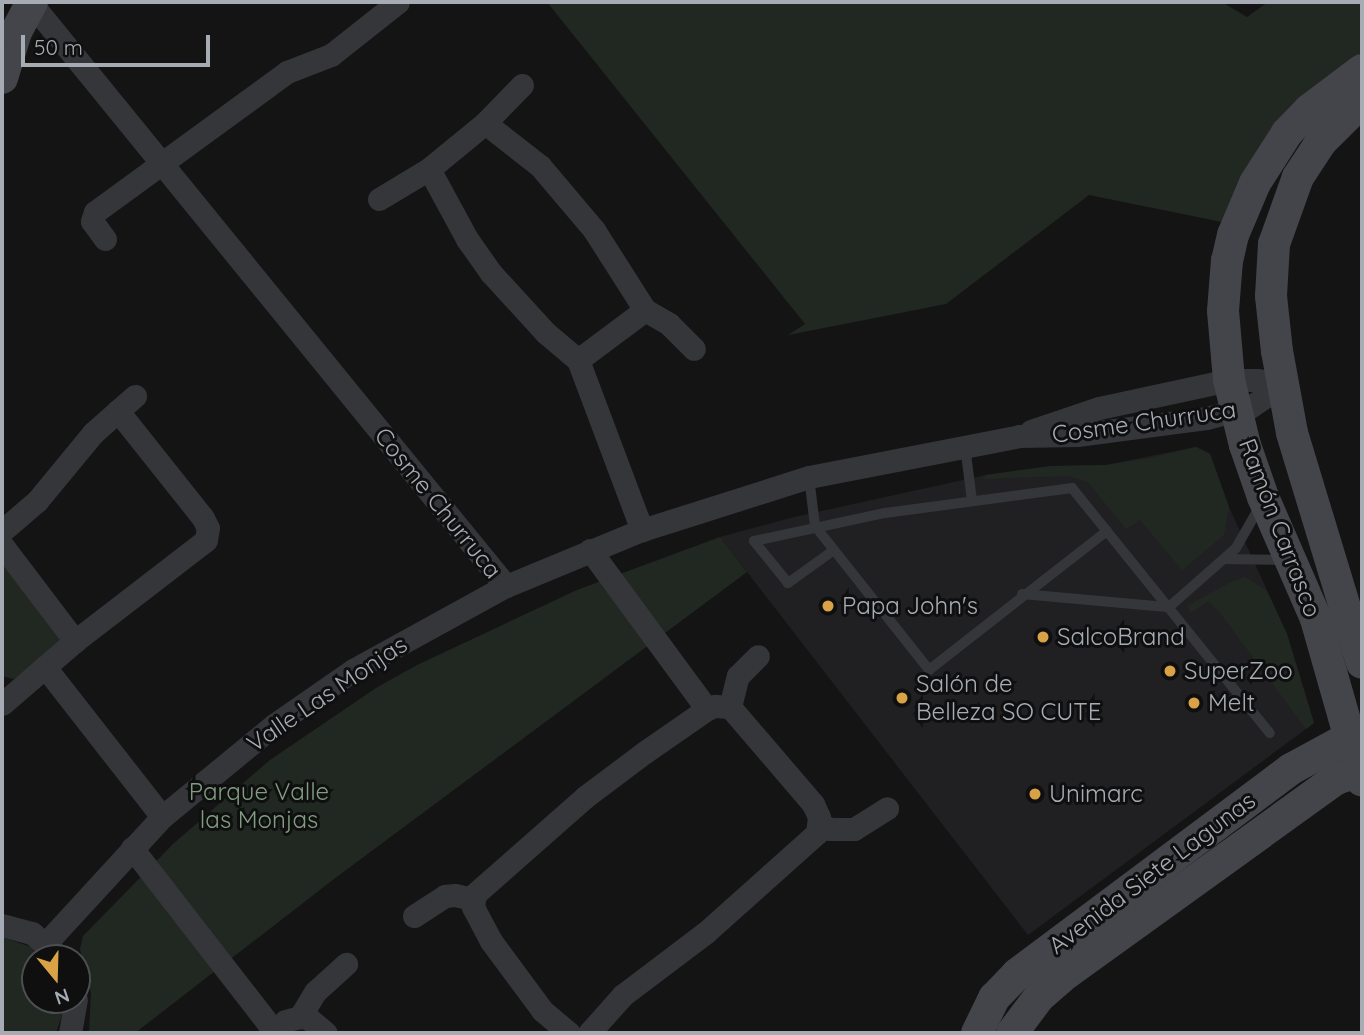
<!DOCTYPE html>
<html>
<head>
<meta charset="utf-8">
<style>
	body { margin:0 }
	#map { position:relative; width:1364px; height:1035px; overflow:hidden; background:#141415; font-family:Quicksand,sans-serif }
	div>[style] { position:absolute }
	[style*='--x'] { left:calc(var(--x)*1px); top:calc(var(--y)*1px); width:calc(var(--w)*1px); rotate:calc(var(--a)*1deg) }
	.built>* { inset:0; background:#202022 }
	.green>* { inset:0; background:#212821 }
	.lane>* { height:10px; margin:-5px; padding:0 5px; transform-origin:5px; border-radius:5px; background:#35363a }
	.street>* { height:23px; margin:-11.5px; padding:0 11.5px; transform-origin:11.5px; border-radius:11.5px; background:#35363a }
	.secondary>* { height:32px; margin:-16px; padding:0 16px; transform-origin:16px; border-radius:16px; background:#44454a }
	.dots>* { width:19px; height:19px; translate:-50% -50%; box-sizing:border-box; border:4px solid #0f0f10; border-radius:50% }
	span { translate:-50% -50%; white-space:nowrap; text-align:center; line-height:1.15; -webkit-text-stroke:6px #0f0f10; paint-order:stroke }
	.street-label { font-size:24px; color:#a7acb4 }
	.poi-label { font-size:24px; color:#a7acb4 }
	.left { translate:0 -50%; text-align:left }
	.park-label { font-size:24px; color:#819d81 }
	.frame { position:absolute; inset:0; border:4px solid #a7acb4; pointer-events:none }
	.north { position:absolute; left:21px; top:944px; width:70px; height:70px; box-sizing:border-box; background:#0f0f10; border:2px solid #4c4e52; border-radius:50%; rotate:161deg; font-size:19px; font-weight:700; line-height:28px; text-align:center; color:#a7acb4 }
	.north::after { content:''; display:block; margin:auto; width:24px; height:32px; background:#daa247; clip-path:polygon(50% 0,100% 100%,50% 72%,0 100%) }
	.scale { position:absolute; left:21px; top:35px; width:189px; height:32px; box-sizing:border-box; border:4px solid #a7acb4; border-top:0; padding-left:9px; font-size:21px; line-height:24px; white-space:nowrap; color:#a7acb4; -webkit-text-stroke:5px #0f0f10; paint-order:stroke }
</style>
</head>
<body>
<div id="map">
	<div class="built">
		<i style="clip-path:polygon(1196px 447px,1210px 454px,1229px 507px,1287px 634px,1314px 723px,1028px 935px,720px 537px,794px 517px,986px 475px,1051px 466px,1106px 465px)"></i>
	</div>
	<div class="green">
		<i style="clip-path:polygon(547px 2px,1222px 2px,1247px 17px,1268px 2px,1362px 2px,1362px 66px,1348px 79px,1237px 225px,1089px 195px,946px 304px,788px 335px,805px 324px)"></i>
		<i style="clip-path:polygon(1196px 447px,1210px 454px,1229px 507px,1224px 535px,1182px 570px,1140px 520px,1126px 529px,1088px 482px,1069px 476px,983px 479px,986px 475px,1051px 466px,1106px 465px,1152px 458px)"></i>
		<i style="clip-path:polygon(720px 537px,747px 572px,334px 879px,135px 1033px,89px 1033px,91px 993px,80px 949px,83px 936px,173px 844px,270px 760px,376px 688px,417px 665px,577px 590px)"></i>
		<i style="clip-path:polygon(2px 560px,60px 640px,22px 675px,13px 679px,2px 676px)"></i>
		<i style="clip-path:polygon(1245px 577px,1267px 591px,1287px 634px,1314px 723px,1306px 729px,1218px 610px,1208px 601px,1191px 613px,1187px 606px,1229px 583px)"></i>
		<i style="clip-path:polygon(2px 937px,31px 947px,45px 958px,35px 958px,35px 1000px,63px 1000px,63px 1012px,56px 1033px,2px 1033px)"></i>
	</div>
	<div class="lane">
		<i style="--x:965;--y:446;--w:55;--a:82.7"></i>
		<i style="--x:809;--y:477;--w:49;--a:83"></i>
		<i style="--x:815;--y:526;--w:184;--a:51.6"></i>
		<i style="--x:929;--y:670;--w:226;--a:-38"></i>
		<i style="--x:834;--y:550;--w:57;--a:144.3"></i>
		<i style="--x:788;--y:583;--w:54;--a:-129"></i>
		<i style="--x:754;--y:541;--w:134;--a:-12.1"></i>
		<i style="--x:885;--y:513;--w:189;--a:-7.6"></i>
		<i style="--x:1072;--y:488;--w:315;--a:51.1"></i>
		<i style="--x:1225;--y:559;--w:60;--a:1"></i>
		<i style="--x:1022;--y:594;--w:148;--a:5.1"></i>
		<i style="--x:1169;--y:607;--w:89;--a:-41.4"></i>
		<i style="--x:1236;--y:548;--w:48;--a:-60.3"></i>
	</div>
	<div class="street">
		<i style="--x:31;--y:3;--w:752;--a:50.83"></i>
		<i style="--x:485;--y:123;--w:70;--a:38"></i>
		<i style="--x:540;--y:166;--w:84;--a:49.8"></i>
		<i style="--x:594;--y:230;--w:95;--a:57.5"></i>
		<i style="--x:645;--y:310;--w:28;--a:30"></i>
		<i style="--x:669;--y:324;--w:35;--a:45"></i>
		<i style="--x:429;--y:169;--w:80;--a:61.5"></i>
		<i style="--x:467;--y:239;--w:42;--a:54.8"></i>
		<i style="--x:491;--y:273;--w:81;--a:47.5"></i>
		<i style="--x:546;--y:333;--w:42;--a:40.2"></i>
		<i style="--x:578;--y:360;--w:182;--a:69.4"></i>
		<i style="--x:379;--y:199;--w:58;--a:-31"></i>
		<i style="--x:429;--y:169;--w:72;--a:-39.4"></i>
		<i style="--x:485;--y:123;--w:53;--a:-45.8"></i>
		<i style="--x:105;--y:239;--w:22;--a:-126"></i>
		<i style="--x:92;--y:221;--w:9;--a:-72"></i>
		<i style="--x:95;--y:212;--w:238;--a:-36.1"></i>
		<i style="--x:287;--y:72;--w:47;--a:-21.1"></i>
		<i style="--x:331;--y:55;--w:85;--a:-38.3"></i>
		<i style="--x:578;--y:360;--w:84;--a:-36.7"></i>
		<i style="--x:1031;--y:431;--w:72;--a:-18.7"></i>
		<i style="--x:1099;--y:408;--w:133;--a:-12.2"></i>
		<i style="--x:1229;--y:380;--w:29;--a:0"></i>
		<i style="--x:1258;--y:380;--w:25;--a:11"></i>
		<i style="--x:2;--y:531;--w:46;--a:-40.6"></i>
		<i style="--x:37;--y:501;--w:88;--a:-50.5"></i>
		<i style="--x:93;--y:433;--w:56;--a:-41.4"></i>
		<i style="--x:2;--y:545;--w:121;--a:52.8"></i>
		<i style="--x:590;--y:550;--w:197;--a:53.7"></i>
		<i style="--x:45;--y:667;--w:190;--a:52"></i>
		<i style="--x:2;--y:704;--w:96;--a:-40.8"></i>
		<i style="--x:75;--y:641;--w:165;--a:-37.6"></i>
		<i style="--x:206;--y:540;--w:12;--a:-81"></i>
		<i style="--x:208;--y:528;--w:11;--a:-117"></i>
		<i style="--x:203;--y:518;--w:137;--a:-128.5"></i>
		<i style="--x:730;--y:707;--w:32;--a:-76"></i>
		<i style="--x:738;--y:676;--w:28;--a:-45"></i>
		<i style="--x:820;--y:824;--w:11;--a:27"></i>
		<i style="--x:830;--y:829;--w:24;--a:0"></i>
		<i style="--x:854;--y:829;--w:39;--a:-32"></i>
		<i style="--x:132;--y:848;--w:230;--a:52.2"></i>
		<i style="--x:414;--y:916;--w:37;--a:-33"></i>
		<i style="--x:445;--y:896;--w:10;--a:-6"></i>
		<i style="--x:455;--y:895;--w:18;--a:13"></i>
		<i style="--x:2;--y:925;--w:31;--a:15"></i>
		<i style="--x:32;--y:933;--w:38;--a:41"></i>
		<i style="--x:47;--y:942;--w:170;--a:-47.4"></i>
		<i style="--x:162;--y:817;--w:145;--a:-39.4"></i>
		<i style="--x:274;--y:725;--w:96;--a:-34.8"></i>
		<i style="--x:353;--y:670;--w:175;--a:-28.8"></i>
		<i style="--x:506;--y:586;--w:147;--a:-22.4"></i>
		<i style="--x:642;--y:530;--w:175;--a:-17.6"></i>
		<i style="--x:809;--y:477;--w:214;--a:-11"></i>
		<i style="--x:1019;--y:436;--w:58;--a:-1"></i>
		<i style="--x:1077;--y:435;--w:130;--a:-7.5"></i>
		<i style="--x:1206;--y:418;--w:45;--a:-14"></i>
		<i style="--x:1250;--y:407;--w:40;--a:-34"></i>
		<i style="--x:300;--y:1017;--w:29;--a:-59"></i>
		<i style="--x:315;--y:992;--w:42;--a:-42.1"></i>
		<i style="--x:285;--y:1021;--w:16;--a:-15"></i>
		<i style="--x:300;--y:1017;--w:8;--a:7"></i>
		<i style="--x:308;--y:1018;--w:23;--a:40"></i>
		<i style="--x:70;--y:1033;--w:34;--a:-80"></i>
		<i style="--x:569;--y:1033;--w:35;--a:-140"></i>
		<i style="--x:542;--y:1010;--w:86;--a:-126.5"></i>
		<i style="--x:491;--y:941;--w:38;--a:-118"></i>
		<i style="--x:473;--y:907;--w:13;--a:-81"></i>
		<i style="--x:475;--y:894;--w:147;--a:-41.4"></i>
		<i style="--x:585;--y:797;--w:75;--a:-36.9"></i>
		<i style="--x:645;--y:752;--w:75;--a:-34.7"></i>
		<i style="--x:707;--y:709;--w:9;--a:-21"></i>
		<i style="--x:715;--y:706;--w:15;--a:4"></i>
		<i style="--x:730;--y:707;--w:128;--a:49.4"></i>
		<i style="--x:813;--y:804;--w:14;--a:65"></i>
		<i style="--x:819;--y:817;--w:16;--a:97"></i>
		<i style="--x:817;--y:833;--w:150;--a:138.2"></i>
		<i style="--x:705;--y:933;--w:103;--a:142.9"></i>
		<i style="--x:623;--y:995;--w:51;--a:131.8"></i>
	</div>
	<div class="secondary">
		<i style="--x:1362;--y:70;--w:66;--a:143"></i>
		<i style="--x:1309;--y:110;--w:32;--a:134"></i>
		<i style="--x:1287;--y:133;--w:59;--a:122.6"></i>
		<i style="--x:1255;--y:183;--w:56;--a:112.9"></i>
		<i style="--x:1233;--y:235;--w:26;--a:103"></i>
		<i style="--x:1227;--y:260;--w:51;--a:94.5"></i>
		<i style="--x:1223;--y:311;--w:69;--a:85"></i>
		<i style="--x:1229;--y:380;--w:67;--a:76.2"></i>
		<i style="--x:1245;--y:445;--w:55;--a:70.9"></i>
		<i style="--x:1263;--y:497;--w:133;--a:66.5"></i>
		<i style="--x:1316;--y:619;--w:168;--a:74.1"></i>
		<i style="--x:2;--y:78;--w:48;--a:-73.1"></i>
		<i style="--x:16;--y:32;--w:34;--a:-62"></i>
		<i style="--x:1362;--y:101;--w:58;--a:135"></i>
		<i style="--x:1321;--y:142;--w:42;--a:123.3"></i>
		<i style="--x:1298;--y:177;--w:71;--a:109.7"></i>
		<i style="--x:1274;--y:244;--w:52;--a:93.3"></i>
		<i style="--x:1271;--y:296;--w:55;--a:83.8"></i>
		<i style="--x:1277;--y:351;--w:83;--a:79.6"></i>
		<i style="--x:1292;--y:433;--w:240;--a:73.1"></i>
		<i style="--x:977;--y:1033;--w:39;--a:-64"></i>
		<i style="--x:994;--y:998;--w:33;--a:-46"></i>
		<i style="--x:1017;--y:974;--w:342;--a:-36.8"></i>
		<i style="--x:1291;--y:769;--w:67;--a:-28.5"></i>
		<i style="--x:1012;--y:1033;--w:45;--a:-53.1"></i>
		<i style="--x:1039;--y:997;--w:37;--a:-41"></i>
		<i style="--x:1067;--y:973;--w:332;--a:-35.8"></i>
		<i style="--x:1336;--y:779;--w:24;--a:-19"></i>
	</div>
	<div class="dots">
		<i style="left:828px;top:606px;background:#daa247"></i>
		<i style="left:1043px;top:637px;background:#daa247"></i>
		<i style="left:1170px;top:671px;background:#daa247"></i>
		<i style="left:902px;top:698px;background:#daa247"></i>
		<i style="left:1194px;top:703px;background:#daa247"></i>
		<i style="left:1035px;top:794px;background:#daa247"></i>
	</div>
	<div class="street-label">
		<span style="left:1144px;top:422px;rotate:-8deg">Cosme Churruca</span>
		<span style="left:438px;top:503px;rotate:51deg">Cosme Churruca</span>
		<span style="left:1280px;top:528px;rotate:69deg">Ramón Carrasco</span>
		<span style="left:327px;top:694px;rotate:-34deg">Valle Las Monjas</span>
		<span style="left:1152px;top:873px;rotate:-37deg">Avenida Siete Lagunas</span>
	</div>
	<div class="poi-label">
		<span class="left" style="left:842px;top:606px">Papa John's</span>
		<span class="left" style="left:1057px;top:637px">SalcoBrand</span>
		<span class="left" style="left:1184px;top:671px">SuperZoo</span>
		<span class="left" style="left:916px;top:698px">Salón de<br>Belleza SO CUTE</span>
		<span class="left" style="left:1208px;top:703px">Melt</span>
		<span class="left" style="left:1049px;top:794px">Unimarc</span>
	</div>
	<div class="park-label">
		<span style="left:259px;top:806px">Parque Valle<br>las Monjas</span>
	</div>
	<div class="frame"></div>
	<div class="north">N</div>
	<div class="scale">50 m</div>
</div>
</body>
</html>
